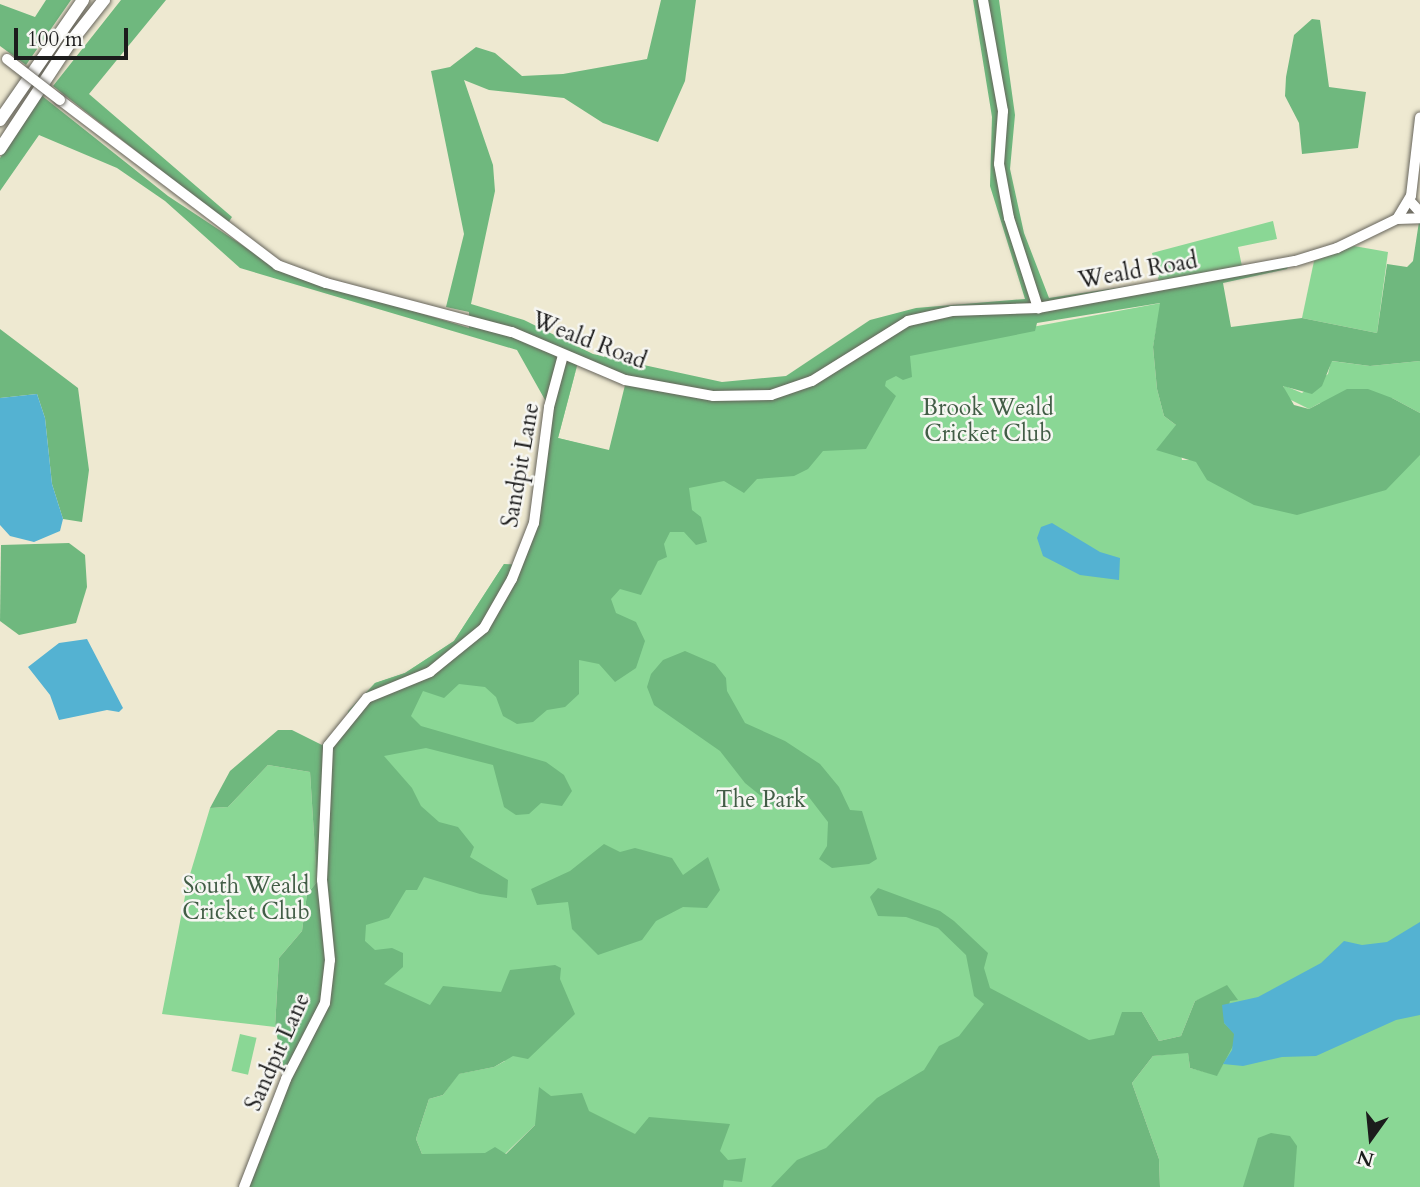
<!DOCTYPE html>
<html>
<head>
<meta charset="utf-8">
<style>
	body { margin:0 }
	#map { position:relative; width:1420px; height:1187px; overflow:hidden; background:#eee9d1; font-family:Cardo,serif }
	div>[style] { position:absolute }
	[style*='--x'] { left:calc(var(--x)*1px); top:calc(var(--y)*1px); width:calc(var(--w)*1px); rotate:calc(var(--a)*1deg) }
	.green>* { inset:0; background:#8ad795; transform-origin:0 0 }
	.forest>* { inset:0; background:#6fb87e }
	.water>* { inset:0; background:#54b2d2 }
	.roads { filter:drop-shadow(0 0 2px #66645b) drop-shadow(0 0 2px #66645b) }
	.tertiary>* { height:10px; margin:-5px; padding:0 5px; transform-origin:5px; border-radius:5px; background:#fff }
	.trunk>* { height:12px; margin:-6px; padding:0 6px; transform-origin:6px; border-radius:6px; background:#fff }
	.bridges { filter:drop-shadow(0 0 2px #66645b) drop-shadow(0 0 2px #66645b) }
	.tertiary-bridge>* { height:10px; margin:-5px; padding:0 5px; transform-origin:5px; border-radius:5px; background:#fff }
	span { translate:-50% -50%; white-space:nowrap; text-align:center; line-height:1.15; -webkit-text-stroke:5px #f6f6f2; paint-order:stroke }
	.street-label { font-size:23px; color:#1c1c1c }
	.park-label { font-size:23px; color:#425d46 }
	.north { position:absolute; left:1336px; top:1103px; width:70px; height:70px; -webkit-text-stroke:5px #f6f6f2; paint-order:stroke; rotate:195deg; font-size:19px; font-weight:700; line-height:28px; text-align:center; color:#1c1c1c }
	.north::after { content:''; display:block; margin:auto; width:24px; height:32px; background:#1c1c1c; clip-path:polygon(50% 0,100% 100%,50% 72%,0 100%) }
	.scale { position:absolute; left:14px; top:28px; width:114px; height:32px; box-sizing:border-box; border:4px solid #1c1c1c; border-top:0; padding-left:9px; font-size:21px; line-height:24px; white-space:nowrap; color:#1c1c1c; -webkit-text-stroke:5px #f6f6f2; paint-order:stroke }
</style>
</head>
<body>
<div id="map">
	<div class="green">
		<i style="clip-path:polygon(1273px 221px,1277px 239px,1238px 247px,1243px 271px,1159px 282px,1152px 253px)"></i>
		<i style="clip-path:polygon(1354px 246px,1388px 252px,1377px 333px,1302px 318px,1314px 261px)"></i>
		<i style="clip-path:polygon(1161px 303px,1153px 347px,1157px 389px,1164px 416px,1176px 425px,1182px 460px,1420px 455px,1420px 1187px,1160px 1187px,1159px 1159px,1132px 1083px,1153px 1056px,1188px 1052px,1190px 1068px,1217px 1075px,1223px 1064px,1215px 994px,1195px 1001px,1181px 1036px,1159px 1041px,1142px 1012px,1124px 1041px,839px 1187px,606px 1187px,535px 1125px,505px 1154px,422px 1154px,416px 1139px,429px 1099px,443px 1095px,458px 1074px,494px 1067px,505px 1061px,465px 1044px,329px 946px,348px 711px,375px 683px,405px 673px,454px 641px,504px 564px,518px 565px,578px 362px,558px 438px,609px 451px,713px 396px,839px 363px)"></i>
		<i style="clip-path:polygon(1331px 361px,1370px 366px,1420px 361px,1420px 413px,1392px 398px,1320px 403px,1309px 409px,1287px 398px,1283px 385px,1302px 393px,1328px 374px)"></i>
		<i style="clip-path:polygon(268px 765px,310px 772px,317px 882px,307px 894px,302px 931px,279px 958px,275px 1027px,162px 1014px,188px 881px,210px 808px,228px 807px)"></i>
		<i style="left:240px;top:1034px;width:17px;height:38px;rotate:13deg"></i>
	</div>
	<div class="forest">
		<i style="clip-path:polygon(46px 0,71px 0,26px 65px,0 46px,0 4px,35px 17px)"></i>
		<i style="clip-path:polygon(121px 0,166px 0,89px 94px,232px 217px,228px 223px,53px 86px)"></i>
		<i style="clip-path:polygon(evenodd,661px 0,696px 0,685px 81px,658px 142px,603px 123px,564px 98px,489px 90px,464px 80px,493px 165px,495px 191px,471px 304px,524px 320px,593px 354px,722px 382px,786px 376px,870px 320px,916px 308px,1025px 299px,990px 186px,992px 117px,973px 0,999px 0,1015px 115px,1010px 169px,1024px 233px,1049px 298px,1291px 262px,1287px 269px,1223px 283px,1231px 327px,1302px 318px,1377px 333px,1387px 264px,1407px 267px,1413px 261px,1420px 215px,1420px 361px,1370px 366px,1332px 361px,1322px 386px,1312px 394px,1283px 386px,1294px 405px,1309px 409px,1347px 389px,1368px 389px,1392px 398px,1420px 413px,1420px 455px,1386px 490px,1297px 515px,1254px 505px,1207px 480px,1196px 462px,1156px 450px,1176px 425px,1164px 416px,1157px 389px,1153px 347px,1160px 303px,1037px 323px,1035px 331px,910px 356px,912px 377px,903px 380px,896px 376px,886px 381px,885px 386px,896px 396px,866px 449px,823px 451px,808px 469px,794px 476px,757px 479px,744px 493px,724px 481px,689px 488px,692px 510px,701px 517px,707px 542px,696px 545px,684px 532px,670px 532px,664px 544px,667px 557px,658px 561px,641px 595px,620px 589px,611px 599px,616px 613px,636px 622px,645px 641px,636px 668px,615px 682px,599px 664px,579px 660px,579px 694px,565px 707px,547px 710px,533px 722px,517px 724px,503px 716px,496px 697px,485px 687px,459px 684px,444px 698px,423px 691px,411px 716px,421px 726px,546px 762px,564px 775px,572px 791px,562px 806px,541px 803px,529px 814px,516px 815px,504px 807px,493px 765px,426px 748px,384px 756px,412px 788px,421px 806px,439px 822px,458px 827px,474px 847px,470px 857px,508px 880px,507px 898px,480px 894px,424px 877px,417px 890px,406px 890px,389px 918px,366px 925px,365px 941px,375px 950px,392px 948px,403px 953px,403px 967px,384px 984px,430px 1005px,443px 986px,501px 992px,510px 970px,555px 965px,561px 968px,560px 979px,575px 1014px,528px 1059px,513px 1056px,494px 1067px,459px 1074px,443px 1095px,429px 1099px,416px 1139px,422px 1154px,485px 1153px,495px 1147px,506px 1154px,535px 1125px,539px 1087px,551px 1096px,582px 1093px,589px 1111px,635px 1134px,649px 1117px,730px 1124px,720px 1151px,728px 1160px,746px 1158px,742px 1182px,724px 1180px,723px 1187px,244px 1187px,286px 1079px,275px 1027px,279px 958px,302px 931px,307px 894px,317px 882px,310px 772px,268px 765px,228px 807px,210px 808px,230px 771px,278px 730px,292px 730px,322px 745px,375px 683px,405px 673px,454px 641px,504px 564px,518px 565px,534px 523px,549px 407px,517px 350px,240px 268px,165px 201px,117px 168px,39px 135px,0 191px,0 158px,41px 95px,168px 196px,280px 270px,469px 328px,469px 312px,446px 307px,464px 234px,431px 71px,450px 67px,476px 47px,495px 53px,522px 76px,563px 74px,647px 59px,661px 0,578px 362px,626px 381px,609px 450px,558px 438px,578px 362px)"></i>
		<i style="clip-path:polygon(1312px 19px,1320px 20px,1329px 87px,1366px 92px,1358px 148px,1302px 154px,1299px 123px,1285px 96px,1286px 77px,1294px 35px)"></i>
		<i style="clip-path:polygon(0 329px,78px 388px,89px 470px,82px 522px,63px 519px,52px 484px,45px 418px,37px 394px,0 398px)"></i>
		<i style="clip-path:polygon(69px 543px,85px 555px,87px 587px,76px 623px,19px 635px,0 621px,1px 545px)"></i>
		<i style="clip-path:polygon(685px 651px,715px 664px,726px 678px,727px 691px,745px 723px,785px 741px,820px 764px,839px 787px,850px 810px,862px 811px,877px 859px,869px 864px,832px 868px,819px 859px,827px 846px,828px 822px,808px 796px,773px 806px,745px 783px,720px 751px,654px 705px,647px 687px,651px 674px,663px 660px)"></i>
		<i style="clip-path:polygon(604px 844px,620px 852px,635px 848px,672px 858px,683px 875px,708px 857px,720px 890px,707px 908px,683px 907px,656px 921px,642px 940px,598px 955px,572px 929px,568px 902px,537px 905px,531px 889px,570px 871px)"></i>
		<i style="clip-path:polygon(878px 888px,940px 911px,954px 921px,988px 953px,984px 968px,990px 988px,1089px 1040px,1114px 1035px,1122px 1012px,1142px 1012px,1159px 1041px,1181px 1036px,1195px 1001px,1227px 985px,1238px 1000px,1230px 1001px,1224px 1023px,1235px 1034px,1234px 1044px,1217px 1076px,1190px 1068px,1188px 1053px,1153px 1056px,1132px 1083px,1159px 1159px,1160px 1187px,771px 1187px,797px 1160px,826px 1148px,877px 1098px,924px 1070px,939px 1046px,959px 1036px,984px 1004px,974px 996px,966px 955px,938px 928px,906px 917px,878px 916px,870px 897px)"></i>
		<i style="clip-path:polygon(1271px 1133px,1290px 1136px,1297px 1146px,1294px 1187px,1243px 1187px,1258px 1138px)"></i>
	</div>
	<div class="water">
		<i style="clip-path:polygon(37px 394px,45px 418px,52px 484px,63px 519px,60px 531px,34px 542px,10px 536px,0 525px,0 398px)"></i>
		<i style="clip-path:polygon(1052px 523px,1100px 552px,1120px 558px,1119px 580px,1080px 575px,1043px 556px,1037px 538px,1041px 527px)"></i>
		<i style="clip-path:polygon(87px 639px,123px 708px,119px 712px,107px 710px,59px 720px,50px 695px,28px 667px,59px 643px)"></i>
		<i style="clip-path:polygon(1420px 922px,1420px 1015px,1396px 1020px,1316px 1056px,1282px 1057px,1243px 1066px,1223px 1064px,1232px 1050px,1234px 1034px,1224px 1023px,1222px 1005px,1258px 997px,1321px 963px,1344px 941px,1362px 945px,1387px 942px)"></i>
	</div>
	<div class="roads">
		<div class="tertiary">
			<i style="--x:983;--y:0;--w:113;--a:79.8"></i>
			<i style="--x:1003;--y:111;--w:53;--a:94.3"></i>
			<i style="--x:999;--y:164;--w:55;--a:79.5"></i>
			<i style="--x:1009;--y:218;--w:95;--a:72.1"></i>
			<i style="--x:60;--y:100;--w:273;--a:37.2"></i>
			<i style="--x:277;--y:265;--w:52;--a:20.2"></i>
			<i style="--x:326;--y:283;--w:192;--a:14.8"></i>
			<i style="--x:512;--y:332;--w:123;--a:23"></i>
			<i style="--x:625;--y:380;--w:89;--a:10.3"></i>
			<i style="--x:713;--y:396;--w:58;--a:-1"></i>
			<i style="--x:771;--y:395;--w:43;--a:-18.9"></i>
			<i style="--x:812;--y:381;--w:113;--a:-32"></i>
			<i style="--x:908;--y:321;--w:45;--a:-12.8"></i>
			<i style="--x:952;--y:311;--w:86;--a:-2"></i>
			<i style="--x:1038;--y:308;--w:261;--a:-10.4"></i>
			<i style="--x:1295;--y:261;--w:44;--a:-17.2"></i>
			<i style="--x:1337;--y:248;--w:67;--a:-25.8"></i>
			<i style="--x:1397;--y:219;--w:23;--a:-2"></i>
			<i style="--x:1410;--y:201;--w:15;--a:48"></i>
			<i style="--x:1397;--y:219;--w:27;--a:-59"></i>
			<i style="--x:1411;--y:196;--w:79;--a:-83.4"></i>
			<i style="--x:244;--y:1187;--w:116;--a:-68.7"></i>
			<i style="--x:286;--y:1079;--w:85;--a:-62.8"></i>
			<i style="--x:325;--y:1003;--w:43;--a:-83.4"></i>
			<i style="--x:330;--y:960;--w:80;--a:-95.7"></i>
			<i style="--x:322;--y:880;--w:134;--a:-87.4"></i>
			<i style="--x:328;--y:746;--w:62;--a:-50.9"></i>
			<i style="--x:367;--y:698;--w:68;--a:-22.4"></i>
			<i style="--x:430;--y:672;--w:70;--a:-39.2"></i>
			<i style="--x:484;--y:628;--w:56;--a:-60.3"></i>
			<i style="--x:512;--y:579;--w:60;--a:-68.6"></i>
			<i style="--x:534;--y:523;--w:117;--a:-82.6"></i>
			<i style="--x:549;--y:407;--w:54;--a:-74.9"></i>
		</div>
		<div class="trunk">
			<i style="--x:0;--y:120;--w:146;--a:-55.3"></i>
			<i style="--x:0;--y:149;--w:127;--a:-56.6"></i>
			<i style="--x:70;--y:43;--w:55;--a:-51.7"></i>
		</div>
	</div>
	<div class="bridges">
		<div class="tertiary-bridge">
			<i style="--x:7;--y:59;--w:67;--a:37.7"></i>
		</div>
	</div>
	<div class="street-label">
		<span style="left:1138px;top:271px;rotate:-10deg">Weald Road</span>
		<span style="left:589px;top:341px;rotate:21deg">Weald Road</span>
		<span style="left:521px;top:465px;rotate:-80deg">Sandpit Lane</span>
		<span style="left:278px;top:1052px;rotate:-66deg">Sandpit Lane</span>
	</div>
	<div class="park-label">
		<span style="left:988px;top:421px">Brook Weald<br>Cricket Club</span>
		<span style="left:761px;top:800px">The Park</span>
		<span style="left:246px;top:899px">South Weald<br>Cricket Club</span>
	</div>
	<div class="north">N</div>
	<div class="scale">100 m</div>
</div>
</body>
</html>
